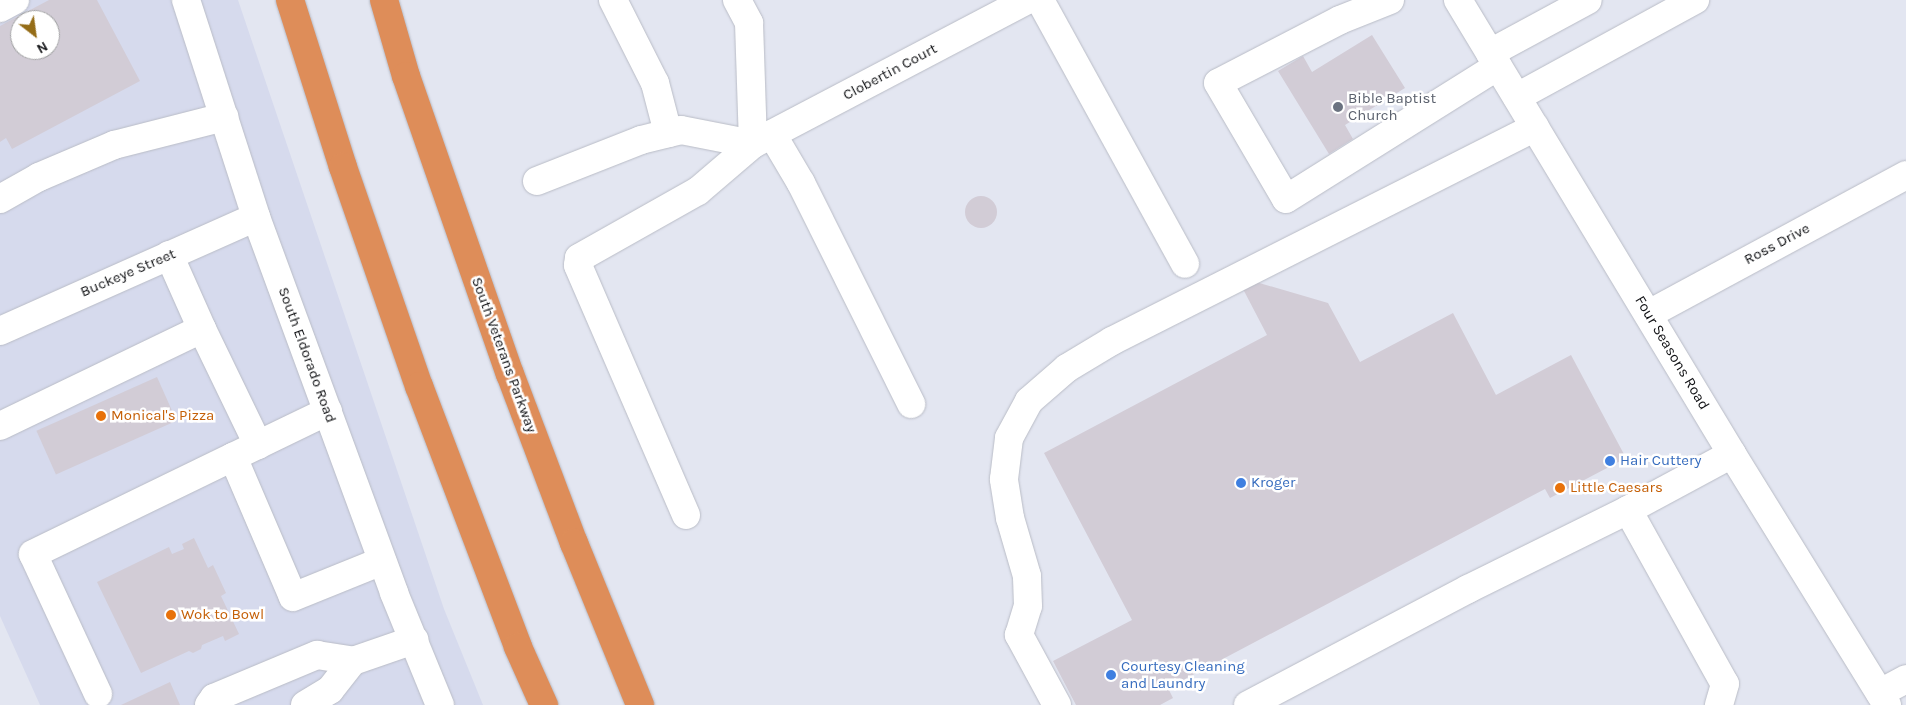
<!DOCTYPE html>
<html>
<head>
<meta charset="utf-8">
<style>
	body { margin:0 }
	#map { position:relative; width:1906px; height:705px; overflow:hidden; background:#e3e6f1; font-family:Karla,sans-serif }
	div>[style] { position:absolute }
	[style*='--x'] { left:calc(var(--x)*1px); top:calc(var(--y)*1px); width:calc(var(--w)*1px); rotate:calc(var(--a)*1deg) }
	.built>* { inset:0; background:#d6daed }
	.building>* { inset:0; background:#d2ccd6; transform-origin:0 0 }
	.round { border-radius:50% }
	.roads { filter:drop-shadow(0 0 1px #b9bcc6) drop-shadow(0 0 1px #b9bcc6) }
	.minor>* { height:28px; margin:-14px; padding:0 14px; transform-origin:14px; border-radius:14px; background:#fff }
	.highway>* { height:28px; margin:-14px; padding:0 14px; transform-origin:14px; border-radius:14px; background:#de8d59 }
	.dots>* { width:14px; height:14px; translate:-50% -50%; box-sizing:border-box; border:2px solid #fff; border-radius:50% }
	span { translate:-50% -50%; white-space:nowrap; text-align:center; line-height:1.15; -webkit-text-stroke:5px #fff; paint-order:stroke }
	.street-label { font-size:15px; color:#101114 }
	.worship-label { font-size:15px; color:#5b616d }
	.left { translate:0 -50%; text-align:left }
	.food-label { font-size:15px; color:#c56008 }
	.shop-label { font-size:15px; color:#366cbe }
	.north { position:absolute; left:10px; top:10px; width:50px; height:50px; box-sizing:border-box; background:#fff; border:1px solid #9fa0a1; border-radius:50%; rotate:150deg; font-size:14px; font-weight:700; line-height:20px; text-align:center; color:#101114 }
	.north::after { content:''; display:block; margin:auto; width:18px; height:22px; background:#956d18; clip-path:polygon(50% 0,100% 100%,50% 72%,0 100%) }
</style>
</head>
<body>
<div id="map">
	<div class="built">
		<i style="clip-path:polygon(evenodd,0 0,238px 0,444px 609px,483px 705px,40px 705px,0 616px,0 0,20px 20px,50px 20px,50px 50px,20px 50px,20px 20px)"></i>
	</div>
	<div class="building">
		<i style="clip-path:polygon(evenodd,49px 0,97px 0,140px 81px,12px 149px,6px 138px,0 142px,0 26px,49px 0,20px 20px,50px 20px,50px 50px,20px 50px,20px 20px)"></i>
		<i style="clip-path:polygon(1372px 35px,1405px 88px,1345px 125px,1353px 139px,1329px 154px,1278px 71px,1303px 56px,1312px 72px)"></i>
		<i class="round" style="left:965px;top:196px;width:32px;height:32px"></i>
		<i style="clip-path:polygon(1256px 282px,1328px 303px,1360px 362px,1453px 313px,1496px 395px,1571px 355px,1626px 458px,1550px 498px,1545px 489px,1168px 688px,1173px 698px,1160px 705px,1076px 705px,1053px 661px,1132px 620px,1044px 453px,1267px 335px,1243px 289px)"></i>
		<i style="left:157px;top:377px;width:48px;height:132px;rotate:66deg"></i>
		<i style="clip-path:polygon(194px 538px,208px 568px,213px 565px,226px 593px,221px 596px,239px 634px,225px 641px,223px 636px,202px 645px,201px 649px,193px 653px,189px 651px,141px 673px,97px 582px,169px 547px,172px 554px,184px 549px,182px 544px)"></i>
		<i style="clip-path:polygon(170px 682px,180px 705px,121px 705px)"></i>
	</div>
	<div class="roads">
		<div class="minor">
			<i style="--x:186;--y:0;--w:228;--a:72.1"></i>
			<i style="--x:256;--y:217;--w:401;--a:69.8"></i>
			<i style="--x:394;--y:593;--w:121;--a:67.7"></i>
			<i style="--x:613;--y:0;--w:93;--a:63.2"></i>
			<i style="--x:655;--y:83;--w:52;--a:75.4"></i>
			<i style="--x:737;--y:0;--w:26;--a:62"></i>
			<i style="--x:749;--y:23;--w:121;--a:88.1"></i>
			<i style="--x:1040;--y:0;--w:301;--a:61.2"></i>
			<i style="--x:1390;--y:0;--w:54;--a:158.2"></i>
			<i style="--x:1340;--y:20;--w:137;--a:152.7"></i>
			<i style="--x:1218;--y:83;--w:134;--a:59.6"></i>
			<i style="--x:1286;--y:199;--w:250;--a:-32.1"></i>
			<i style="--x:1458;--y:0;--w:530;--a:58.89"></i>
			<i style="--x:1732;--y:454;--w:295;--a:58.3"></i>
			<i style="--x:0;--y:8;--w:17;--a:-28"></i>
			<i style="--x:1490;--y:53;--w:111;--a:-28.4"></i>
			<i style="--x:1517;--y:97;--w:203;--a:-28.6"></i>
			<i style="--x:772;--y:134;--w:57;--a:59.4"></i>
			<i style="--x:801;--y:183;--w:247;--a:63.5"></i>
			<i style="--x:537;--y:181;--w:112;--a:-21.5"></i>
			<i style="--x:641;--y:140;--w:41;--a:-14"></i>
			<i style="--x:681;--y:130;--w:73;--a:11"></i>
			<i style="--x:0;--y:199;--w:45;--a:-29.4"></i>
			<i style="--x:39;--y:177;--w:82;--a:-23.1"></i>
			<i style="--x:114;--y:145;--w:114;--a:-14.3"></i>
			<i style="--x:1649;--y:314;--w:292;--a:-28.4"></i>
			<i style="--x:202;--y:329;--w:129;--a:64.2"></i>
			<i style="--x:0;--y:331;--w:280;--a:-24"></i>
			<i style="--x:328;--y:411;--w:106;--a:154.2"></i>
			<i style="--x:233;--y:457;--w:152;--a:66.8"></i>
			<i style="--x:293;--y:597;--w:96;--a:-22"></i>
			<i style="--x:0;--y:426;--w:224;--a:-25.7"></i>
			<i style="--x:202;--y:329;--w:81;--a:-114"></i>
			<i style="--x:1628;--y:510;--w:199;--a:60.9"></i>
			<i style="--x:1725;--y:684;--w:22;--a:106"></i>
			<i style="--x:686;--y:515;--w:272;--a:-113.4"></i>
			<i style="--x:578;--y:265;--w:7;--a:-82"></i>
			<i style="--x:579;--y:258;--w:137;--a:-29.4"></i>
			<i style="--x:698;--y:191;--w:72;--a:-40.5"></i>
			<i style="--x:753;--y:144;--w:310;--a:-27.7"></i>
			<i style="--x:1880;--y:693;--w:30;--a:-28"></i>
			<i style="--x:98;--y:694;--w:154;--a:-114.9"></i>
			<i style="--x:33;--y:554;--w:222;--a:-25.9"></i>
			<i style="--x:209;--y:705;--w:9;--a:-54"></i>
			<i style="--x:214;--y:698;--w:112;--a:-22.7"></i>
			<i style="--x:317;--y:655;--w:36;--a:9"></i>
			<i style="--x:353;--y:661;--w:65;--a:-19"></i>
			<i style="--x:305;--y:705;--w:29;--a:-31"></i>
			<i style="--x:330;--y:690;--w:37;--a:-52"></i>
			<i style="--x:1057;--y:705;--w:80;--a:-118.5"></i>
			<i style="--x:1019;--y:635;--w:30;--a:-73"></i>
			<i style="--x:1028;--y:606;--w:30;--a:-92"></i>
			<i style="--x:1027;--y:576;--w:60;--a:-106.3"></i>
			<i style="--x:1010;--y:518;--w:39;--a:-99"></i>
			<i style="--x:1004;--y:479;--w:41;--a:-83"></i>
			<i style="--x:1009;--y:438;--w:42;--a:-61.6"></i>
			<i style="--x:1029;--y:401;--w:50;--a:-41"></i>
			<i style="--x:1067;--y:368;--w:52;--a:-31"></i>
			<i style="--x:1112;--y:341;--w:474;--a:-26.8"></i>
			<i style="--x:1248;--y:705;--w:249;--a:-27.8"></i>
			<i style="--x:1468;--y:589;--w:178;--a:-26.3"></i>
			<i style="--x:1628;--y:510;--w:118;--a:-28.3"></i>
		</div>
		<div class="highway">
			<i style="--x:290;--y:0;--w:175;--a:72.4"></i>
			<i style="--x:343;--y:167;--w:232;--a:70.9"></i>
			<i style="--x:419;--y:386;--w:279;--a:69.2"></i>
			<i style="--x:518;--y:647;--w:64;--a:65.9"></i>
			<i style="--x:384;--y:0;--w:79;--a:73.9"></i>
			<i style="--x:406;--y:76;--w:316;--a:70.8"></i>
			<i style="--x:510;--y:374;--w:181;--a:69.3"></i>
			<i style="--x:574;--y:543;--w:175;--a:67.8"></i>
		</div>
	</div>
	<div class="dots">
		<i style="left:1338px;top:107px;background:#6b7280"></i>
		<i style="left:101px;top:416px;background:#e8710a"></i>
		<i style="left:1610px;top:461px;background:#3f7fe0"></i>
		<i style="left:1241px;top:483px;background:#3f7fe0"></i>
		<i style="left:1560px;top:488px;background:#e8710a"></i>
		<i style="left:171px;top:615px;background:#e8710a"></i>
		<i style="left:1111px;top:675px;background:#3f7fe0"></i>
	</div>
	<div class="street-label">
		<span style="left:890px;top:72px;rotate:-28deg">Clobertin Court</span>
		<span style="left:1777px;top:244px;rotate:-28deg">Ross Drive</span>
		<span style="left:128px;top:273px;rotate:-23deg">Buckeye Street</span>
		<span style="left:1672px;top:353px;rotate:59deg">Four Seasons Road</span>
		<span style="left:307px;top:355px;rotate:70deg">South Eldorado Road</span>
		<span style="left:504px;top:355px;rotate:70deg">South Veterans Parkway</span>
	</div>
	<div class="worship-label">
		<span class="left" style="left:1348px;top:107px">Bible Baptist<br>Church</span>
	</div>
	<div class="food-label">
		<span class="left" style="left:111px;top:416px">Monical's Pizza</span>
		<span class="left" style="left:1570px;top:488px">Little Caesars</span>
		<span class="left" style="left:181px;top:615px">Wok to Bowl</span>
	</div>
	<div class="shop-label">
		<span class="left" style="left:1620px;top:461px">Hair Cuttery</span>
		<span class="left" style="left:1251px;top:483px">Kroger</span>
		<span class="left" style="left:1121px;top:675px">Courtesy Cleaning<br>and Laundry</span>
	</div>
	<div class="north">N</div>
</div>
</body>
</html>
